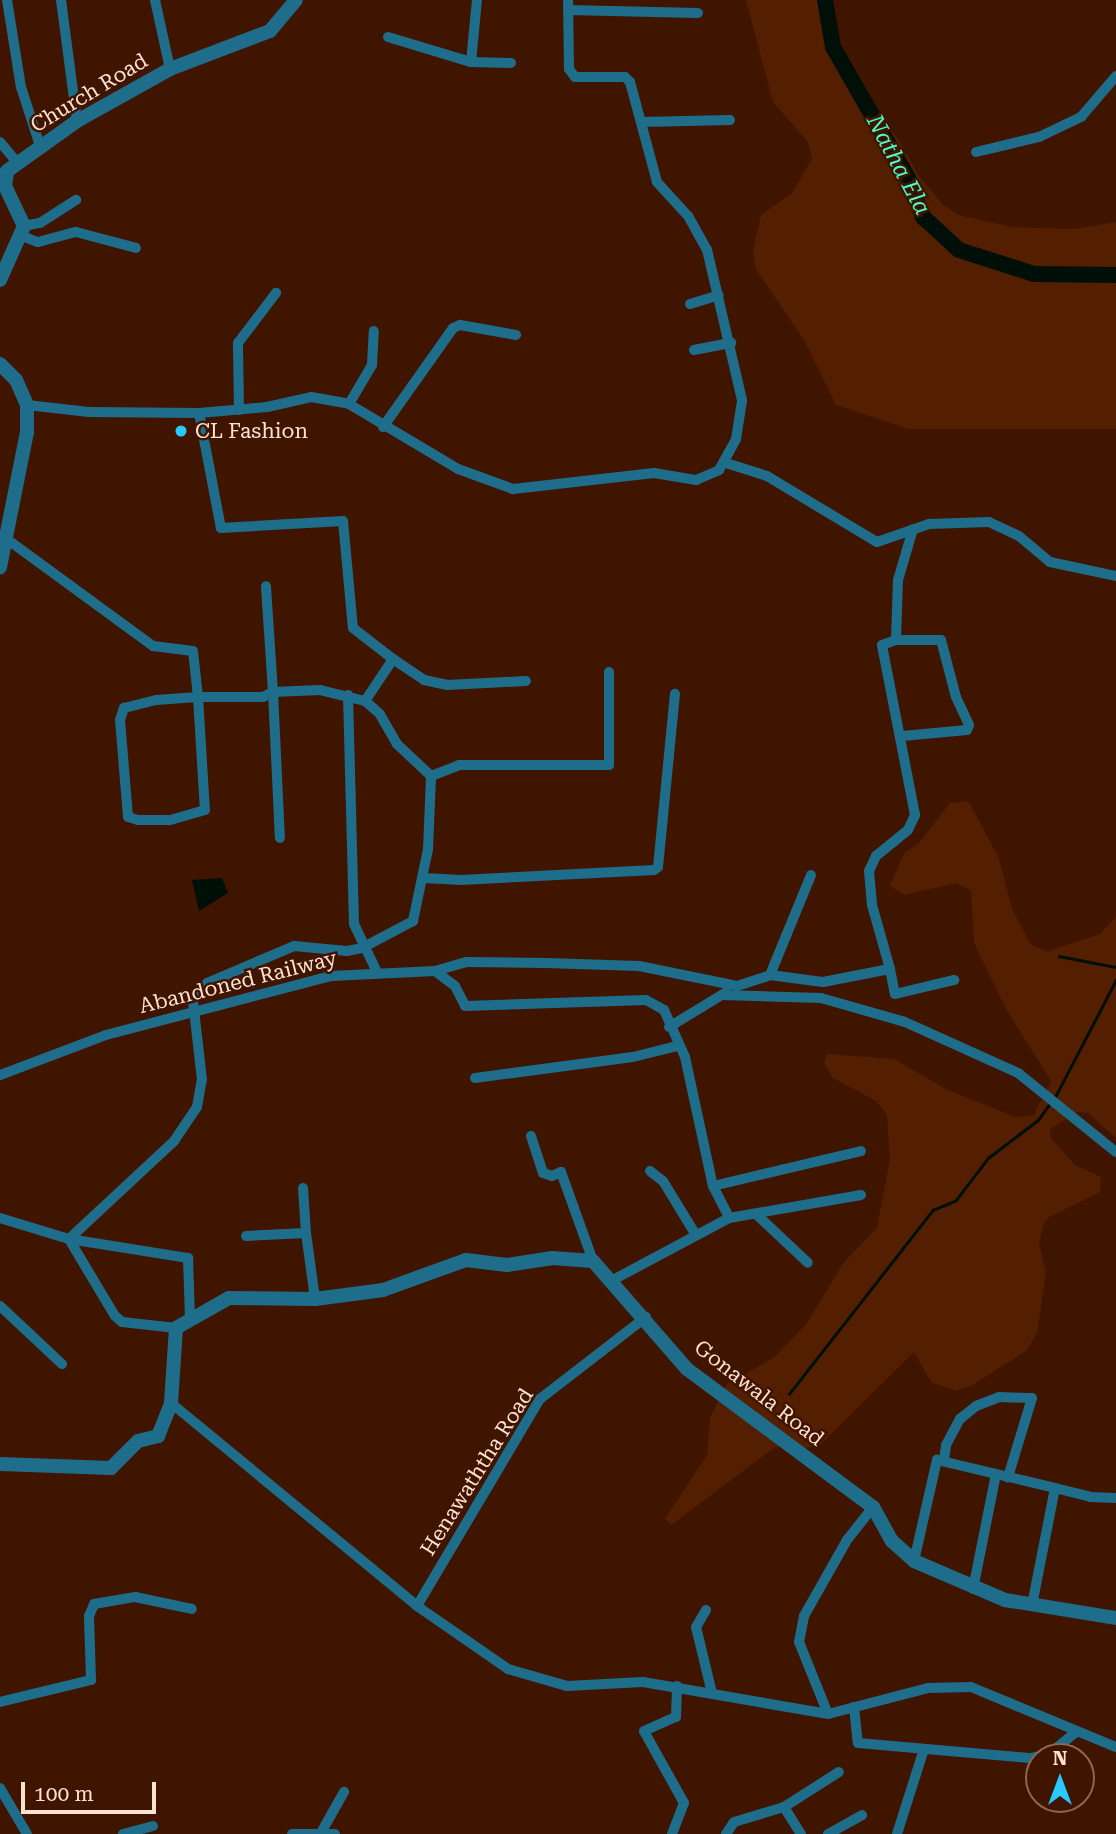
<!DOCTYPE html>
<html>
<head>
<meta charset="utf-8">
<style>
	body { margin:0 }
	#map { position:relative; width:1116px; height:1834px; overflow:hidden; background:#401500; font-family:"Roboto Serif",serif }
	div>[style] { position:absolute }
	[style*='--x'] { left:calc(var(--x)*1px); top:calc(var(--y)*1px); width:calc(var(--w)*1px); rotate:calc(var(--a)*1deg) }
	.green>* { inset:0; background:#531f00 }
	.water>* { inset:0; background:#010f09 }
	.stream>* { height:2.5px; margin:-1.25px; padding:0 1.25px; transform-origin:1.25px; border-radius:1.25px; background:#010f09 }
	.river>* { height:16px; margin:-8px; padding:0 8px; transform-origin:8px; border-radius:8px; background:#010f09 }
	.minor>* { height:10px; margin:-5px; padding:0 5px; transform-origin:5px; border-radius:5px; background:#1e6e8b }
	.tertiary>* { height:14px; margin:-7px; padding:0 7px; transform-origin:7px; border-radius:7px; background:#1e6e8b }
	.dots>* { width:19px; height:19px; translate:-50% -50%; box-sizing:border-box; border:4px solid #401500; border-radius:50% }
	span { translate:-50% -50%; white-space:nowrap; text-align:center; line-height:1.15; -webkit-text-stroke:5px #401500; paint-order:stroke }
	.street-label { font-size:21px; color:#ffe1d3 }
	.poi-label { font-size:21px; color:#ffe1d3 }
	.left { translate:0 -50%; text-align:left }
	.water-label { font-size:23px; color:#48fec7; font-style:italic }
	.north { position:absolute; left:1025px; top:1743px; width:70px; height:70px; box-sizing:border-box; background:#401500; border:2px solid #8c6754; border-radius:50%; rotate:0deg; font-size:19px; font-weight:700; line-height:28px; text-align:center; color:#ffe1d3 }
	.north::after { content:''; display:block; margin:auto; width:24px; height:32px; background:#29c8ff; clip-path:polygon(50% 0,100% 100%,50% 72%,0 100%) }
	.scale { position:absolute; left:21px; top:1782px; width:135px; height:32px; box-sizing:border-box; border:4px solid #ffe1d3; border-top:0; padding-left:9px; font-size:21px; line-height:24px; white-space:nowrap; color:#ffe1d3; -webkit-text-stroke:5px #401500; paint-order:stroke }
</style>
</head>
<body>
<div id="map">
	<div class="green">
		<i style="clip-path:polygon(746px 0,821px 0,826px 52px,899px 140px,918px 175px,943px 205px,958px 215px,1012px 227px,1075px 229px,1116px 222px,1116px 429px,908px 429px,836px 405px,804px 340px,756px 269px,753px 250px,761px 215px,792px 193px,812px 159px,808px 142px,773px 102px)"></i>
		<i style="clip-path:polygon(968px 801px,998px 856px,1013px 911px,1031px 945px,1048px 951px,1100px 934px,1116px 917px,1116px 1138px,1088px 1113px,1078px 1112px,1050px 1129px,1051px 1138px,1075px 1165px,1101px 1177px,1100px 1192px,1049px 1217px,1043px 1225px,1039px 1244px,1046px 1273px,1037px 1333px,1027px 1350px,973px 1385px,956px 1391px,931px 1382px,914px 1352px,821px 1444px,804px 1449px,775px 1447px,671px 1525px,665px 1519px,707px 1455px,710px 1418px,727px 1384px,775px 1357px,807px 1323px,844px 1262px,877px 1228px,890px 1159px,887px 1115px,876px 1101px,833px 1078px,824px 1063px,827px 1054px,894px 1059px,946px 1089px,1015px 1117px,1034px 1115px,1051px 1081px,1006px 1009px,974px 943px,971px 891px,956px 883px,904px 895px,890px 886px,904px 853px,919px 843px,950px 803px)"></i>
	</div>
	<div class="water">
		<i style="clip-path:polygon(222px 878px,228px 893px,199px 911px,192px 880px)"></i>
	</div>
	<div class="stream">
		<i style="--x:1059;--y:956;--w:58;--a:10.9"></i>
		<i style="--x:1055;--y:1097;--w:132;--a:-62.5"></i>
		<i style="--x:789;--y:1394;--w:234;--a:-52"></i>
		<i style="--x:933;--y:1210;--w:25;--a:-23"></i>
		<i style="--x:956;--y:1200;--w:53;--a:-52.7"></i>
		<i style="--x:988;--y:1158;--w:63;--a:-37.2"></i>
		<i style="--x:1038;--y:1120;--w:22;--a:-54"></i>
	</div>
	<div class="river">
		<i style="--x:825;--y:0;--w:48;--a:80.3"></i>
		<i style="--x:833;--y:47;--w:151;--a:60.2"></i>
		<i style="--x:908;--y:178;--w:42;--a:69"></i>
		<i style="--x:923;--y:217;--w:49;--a:42.5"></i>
		<i style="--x:959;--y:250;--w:79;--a:17.7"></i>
		<i style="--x:1034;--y:274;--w:82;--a:0.7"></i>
	</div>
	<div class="minor">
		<i style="--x:7;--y:0;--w:88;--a:80.9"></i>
		<i style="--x:21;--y:87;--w:62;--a:72.1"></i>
		<i style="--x:61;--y:0;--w:122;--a:82.5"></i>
		<i style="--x:155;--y:0;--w:71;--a:77.7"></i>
		<i style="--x:568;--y:10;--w:130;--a:1.3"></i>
		<i style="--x:388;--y:37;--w:87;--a:16.8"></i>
		<i style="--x:471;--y:62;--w:40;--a:1.4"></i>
		<i style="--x:471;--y:62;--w:62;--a:-84.5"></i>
		<i style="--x:642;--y:122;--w:88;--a:-1.3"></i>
		<i style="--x:0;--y:142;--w:26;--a:50"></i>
		<i style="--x:976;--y:152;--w:65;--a:-13.4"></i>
		<i style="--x:1039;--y:137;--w:47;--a:-25.5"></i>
		<i style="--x:1081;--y:117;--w:54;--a:-49.5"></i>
		<i style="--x:24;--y:226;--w:16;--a:-11"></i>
		<i style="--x:40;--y:223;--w:43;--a:-32.6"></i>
		<i style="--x:22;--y:236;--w:17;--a:21"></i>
		<i style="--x:38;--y:242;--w:39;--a:-15"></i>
		<i style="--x:76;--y:232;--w:62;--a:14.9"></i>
		<i style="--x:690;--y:304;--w:30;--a:-17"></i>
		<i style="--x:694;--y:350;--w:38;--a:-11"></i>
		<i style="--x:349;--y:404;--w:45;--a:-59.5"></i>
		<i style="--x:372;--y:365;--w:34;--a:-87"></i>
		<i style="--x:27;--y:405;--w:62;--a:6.4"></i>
		<i style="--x:89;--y:412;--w:110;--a:0.5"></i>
		<i style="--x:199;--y:413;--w:68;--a:-5"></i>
		<i style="--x:267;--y:407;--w:45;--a:-12.8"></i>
		<i style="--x:311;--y:397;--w:39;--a:10"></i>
		<i style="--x:349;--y:404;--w:127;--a:30.8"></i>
		<i style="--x:458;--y:469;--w:59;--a:20"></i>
		<i style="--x:513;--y:489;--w:142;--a:-6.5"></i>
		<i style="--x:654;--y:473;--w:43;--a:9.5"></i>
		<i style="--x:696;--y:480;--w:25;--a:-23"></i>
		<i style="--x:719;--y:470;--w:35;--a:-61"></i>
		<i style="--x:736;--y:439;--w:39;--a:-81"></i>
		<i style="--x:742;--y:400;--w:154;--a:-103.1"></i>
		<i style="--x:707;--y:250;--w:39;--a:-119"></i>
		<i style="--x:688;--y:216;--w:46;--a:-132.4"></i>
		<i style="--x:657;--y:182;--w:104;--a:-105.1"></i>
		<i style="--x:630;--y:82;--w:7;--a:-135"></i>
		<i style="--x:625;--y:77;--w:50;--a:180"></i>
		<i style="--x:575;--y:77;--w:10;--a:-127"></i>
		<i style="--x:569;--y:69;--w:69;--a:-90.8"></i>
		<i style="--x:239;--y:410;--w:67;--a:-90.9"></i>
		<i style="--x:238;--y:343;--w:63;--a:-52.8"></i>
		<i style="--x:199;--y:413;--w:117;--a:79.2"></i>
		<i style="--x:221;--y:528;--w:122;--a:-3.3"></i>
		<i style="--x:343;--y:521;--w:107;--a:84.7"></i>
		<i style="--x:353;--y:628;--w:51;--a:37.8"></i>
		<i style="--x:383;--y:427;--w:121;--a:-54.7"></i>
		<i style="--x:453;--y:328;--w:8;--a:-23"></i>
		<i style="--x:460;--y:325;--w:57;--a:10.1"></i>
		<i style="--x:726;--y:463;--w:43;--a:17.6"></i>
		<i style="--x:767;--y:476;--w:128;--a:31"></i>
		<i style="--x:877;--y:542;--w:55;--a:-19.1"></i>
		<i style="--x:929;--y:524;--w:60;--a:-1.9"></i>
		<i style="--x:989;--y:522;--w:33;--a:25"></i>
		<i style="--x:1019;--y:536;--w:40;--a:40"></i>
		<i style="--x:1050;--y:562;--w:67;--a:12"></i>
		<i style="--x:4;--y:537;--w:185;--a:36.2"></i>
		<i style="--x:153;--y:646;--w:40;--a:7.1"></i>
		<i style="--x:193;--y:651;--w:46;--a:83.8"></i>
		<i style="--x:198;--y:697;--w:113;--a:86.5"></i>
		<i style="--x:205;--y:810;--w:37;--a:164"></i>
		<i style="--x:169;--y:820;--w:31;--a:180"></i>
		<i style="--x:138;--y:820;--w:10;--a:-163"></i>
		<i style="--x:128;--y:817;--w:97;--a:-94.7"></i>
		<i style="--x:120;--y:720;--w:13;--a:-72"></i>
		<i style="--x:124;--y:708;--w:33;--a:-14"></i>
		<i style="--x:156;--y:700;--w:42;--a:-4.1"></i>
		<i style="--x:198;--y:697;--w:65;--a:0"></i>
		<i style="--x:263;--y:697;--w:11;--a:-27"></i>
		<i style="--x:273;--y:692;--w:106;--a:-93.8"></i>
		<i style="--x:896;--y:640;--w:45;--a:0"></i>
		<i style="--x:941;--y:640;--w:59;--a:75.3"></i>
		<i style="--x:956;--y:697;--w:31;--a:65"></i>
		<i style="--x:969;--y:725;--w:5;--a:112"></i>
		<i style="--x:967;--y:730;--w:65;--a:174.7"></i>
		<i style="--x:348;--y:695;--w:229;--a:88.5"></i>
		<i style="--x:354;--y:924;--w:53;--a:64.4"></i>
		<i style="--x:365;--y:701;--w:50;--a:-56.3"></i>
		<i style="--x:393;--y:659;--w:37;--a:34"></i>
		<i style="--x:424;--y:680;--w:24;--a:12"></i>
		<i style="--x:447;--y:685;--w:79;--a:-2.9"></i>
		<i style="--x:431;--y:776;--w:30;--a:-21"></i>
		<i style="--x:459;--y:765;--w:150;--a:0"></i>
		<i style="--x:609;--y:765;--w:93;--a:-90"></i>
		<i style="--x:424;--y:878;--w:37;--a:3"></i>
		<i style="--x:461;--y:880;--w:193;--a:-3"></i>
		<i style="--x:654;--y:870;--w:5;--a:-37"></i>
		<i style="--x:658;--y:867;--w:174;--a:-84.4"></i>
		<i style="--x:890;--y:969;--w:25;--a:79"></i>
		<i style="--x:895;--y:994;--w:61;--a:-13.3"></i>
		<i style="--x:435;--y:971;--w:25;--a:37"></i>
		<i style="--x:455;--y:986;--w:22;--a:63"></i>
		<i style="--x:465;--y:1006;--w:181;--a:-1.9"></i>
		<i style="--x:646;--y:1000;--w:21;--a:29"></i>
		<i style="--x:664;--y:1010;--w:51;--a:65.9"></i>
		<i style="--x:685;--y:1057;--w:132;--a:77.8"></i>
		<i style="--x:713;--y:1186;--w:36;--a:63"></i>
		<i style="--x:729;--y:1218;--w:132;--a:151.9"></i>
		<i style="--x:770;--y:975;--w:108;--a:-67.7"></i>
		<i style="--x:722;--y:995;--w:99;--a:1.7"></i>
		<i style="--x:821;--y:998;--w:87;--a:15.9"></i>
		<i style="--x:905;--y:1022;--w:124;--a:24.3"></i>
		<i style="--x:1018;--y:1073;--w:126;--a:38.9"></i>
		<i style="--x:669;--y:1027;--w:66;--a:-31.3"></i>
		<i style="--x:0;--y:1075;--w:113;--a:-20.7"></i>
		<i style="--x:106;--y:1035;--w:233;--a:-14.7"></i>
		<i style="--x:331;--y:976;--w:104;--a:-2.8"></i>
		<i style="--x:435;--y:971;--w:32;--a:-16"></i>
		<i style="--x:466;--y:962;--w:80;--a:0.7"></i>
		<i style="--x:546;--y:963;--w:93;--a:1.8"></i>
		<i style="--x:639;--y:966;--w:100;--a:11.5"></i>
		<i style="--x:737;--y:986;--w:35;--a:-18"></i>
		<i style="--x:770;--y:975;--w:53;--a:7.5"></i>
		<i style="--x:823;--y:982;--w:68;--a:-11"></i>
		<i style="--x:890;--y:969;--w:66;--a:-105.7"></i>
		<i style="--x:872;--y:905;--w:34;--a:-95"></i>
		<i style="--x:869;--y:871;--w:17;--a:-65"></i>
		<i style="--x:876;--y:856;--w:41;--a:-39.1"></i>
		<i style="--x:908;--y:830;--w:17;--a:-65"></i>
		<i style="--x:915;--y:815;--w:173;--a:-101"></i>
		<i style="--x:882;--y:645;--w:15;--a:-20"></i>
		<i style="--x:896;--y:640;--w:60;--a:-88.1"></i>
		<i style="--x:898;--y:580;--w:53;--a:-73.6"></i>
		<i style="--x:475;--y:1078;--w:159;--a:-7.6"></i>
		<i style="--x:633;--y:1057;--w:45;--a:-14"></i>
		<i style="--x:531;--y:1136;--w:39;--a:72"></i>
		<i style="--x:543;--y:1173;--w:9;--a:18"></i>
		<i style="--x:552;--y:1176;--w:10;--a:-24"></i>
		<i style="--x:561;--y:1172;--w:95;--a:70.2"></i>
		<i style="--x:650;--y:1171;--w:16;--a:38"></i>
		<i style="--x:663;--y:1181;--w:63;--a:58.6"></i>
		<i style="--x:713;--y:1186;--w:152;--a:-13.3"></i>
		<i style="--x:303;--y:1188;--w:45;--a:86.2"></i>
		<i style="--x:756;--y:1214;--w:71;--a:43.3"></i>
		<i style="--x:0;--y:1218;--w:72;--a:16.9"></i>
		<i style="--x:69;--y:1239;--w:121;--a:9.1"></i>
		<i style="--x:188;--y:1258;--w:61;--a:88.1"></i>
		<i style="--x:729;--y:1218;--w:134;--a:-9.9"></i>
		<i style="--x:246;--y:1236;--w:60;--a:-2.9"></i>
		<i style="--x:306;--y:1233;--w:67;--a:82.2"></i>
		<i style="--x:0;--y:1306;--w:85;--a:43.1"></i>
		<i style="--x:176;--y:1328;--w:54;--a:-173.7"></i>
		<i style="--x:122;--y:1322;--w:9;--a:-139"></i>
		<i style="--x:115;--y:1316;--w:90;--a:-120.9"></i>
		<i style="--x:69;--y:1239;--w:144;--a:-43"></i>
		<i style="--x:174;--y:1141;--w:41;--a:-55.9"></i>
		<i style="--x:197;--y:1107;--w:27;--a:-80"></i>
		<i style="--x:202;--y:1080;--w:80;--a:-96.5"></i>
		<i style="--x:193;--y:1001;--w:23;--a:-52"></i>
		<i style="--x:207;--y:983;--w:95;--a:-23"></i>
		<i style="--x:294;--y:946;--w:53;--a:5.4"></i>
		<i style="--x:347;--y:951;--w:15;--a:-11"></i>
		<i style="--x:362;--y:948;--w:58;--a:-27.9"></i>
		<i style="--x:413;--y:921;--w:74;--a:-78.2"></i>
		<i style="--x:428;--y:849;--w:73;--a:-87.6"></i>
		<i style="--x:431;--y:776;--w:47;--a:-136.7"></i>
		<i style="--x:397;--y:744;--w:34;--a:-120"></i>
		<i style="--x:380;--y:714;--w:20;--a:-139"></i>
		<i style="--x:365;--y:701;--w:46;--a:-166.3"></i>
		<i style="--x:320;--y:690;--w:47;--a:177.6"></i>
		<i style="--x:273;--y:692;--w:146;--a:87.3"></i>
		<i style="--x:171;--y:1403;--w:319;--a:39.5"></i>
		<i style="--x:417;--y:1606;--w:111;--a:34.7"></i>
		<i style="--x:508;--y:1669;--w:61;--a:16.1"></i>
		<i style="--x:567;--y:1686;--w:76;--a:-3"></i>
		<i style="--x:643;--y:1682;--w:188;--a:9.8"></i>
		<i style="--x:828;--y:1714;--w:103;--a:-14.6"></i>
		<i style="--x:928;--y:1688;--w:43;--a:-1.3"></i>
		<i style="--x:971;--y:1687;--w:157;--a:22.5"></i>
		<i style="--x:944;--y:1460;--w:15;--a:-82"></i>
		<i style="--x:946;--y:1445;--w:30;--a:-62"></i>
		<i style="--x:960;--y:1419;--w:21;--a:-39"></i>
		<i style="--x:976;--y:1406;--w:25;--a:-21"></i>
		<i style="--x:999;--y:1397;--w:33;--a:2"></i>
		<i style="--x:1032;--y:1398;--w:83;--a:106.9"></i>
		<i style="--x:1055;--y:1488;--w:36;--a:14"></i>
		<i style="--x:1090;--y:1497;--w:26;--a:2"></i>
		<i style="--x:914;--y:1561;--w:104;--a:-77.2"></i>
		<i style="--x:937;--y:1460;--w:121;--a:13.3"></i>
		<i style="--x:1055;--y:1488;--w:119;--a:101.1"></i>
		<i style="--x:973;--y:1589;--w:117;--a:-78.7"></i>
		<i style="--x:417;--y:1606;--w:241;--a:-59.3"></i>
		<i style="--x:540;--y:1399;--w:134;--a:-37.7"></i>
		<i style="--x:706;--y:1610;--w:20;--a:120"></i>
		<i style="--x:696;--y:1627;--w:68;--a:76.4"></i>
		<i style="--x:0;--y:1702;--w:94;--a:-13.6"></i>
		<i style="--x:91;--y:1680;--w:64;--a:-91.8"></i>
		<i style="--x:89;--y:1616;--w:13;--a:-67"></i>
		<i style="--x:94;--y:1604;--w:42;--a:-9.7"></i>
		<i style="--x:135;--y:1597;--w:58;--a:11.9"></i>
		<i style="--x:854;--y:1707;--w:36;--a:84"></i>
		<i style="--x:858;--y:1743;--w:174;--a:5"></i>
		<i style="--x:1031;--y:1758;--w:18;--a:-13"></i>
		<i style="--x:1049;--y:1754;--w:33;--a:-39"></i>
		<i style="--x:828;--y:1714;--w:78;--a:-111.9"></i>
		<i style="--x:799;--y:1642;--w:26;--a:-79"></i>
		<i style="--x:804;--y:1616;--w:87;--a:-60.5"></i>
		<i style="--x:847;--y:1540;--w:42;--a:-51.8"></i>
		<i style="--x:0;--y:1788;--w:53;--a:59.6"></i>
		<i style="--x:784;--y:1807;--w:32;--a:58"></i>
		<i style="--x:322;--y:1831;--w:45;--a:-60.6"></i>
		<i style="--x:123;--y:1834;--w:31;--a:-15"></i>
		<i style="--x:292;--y:1834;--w:43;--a:0"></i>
		<i style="--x:672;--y:1834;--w:33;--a:-69"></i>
		<i style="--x:684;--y:1803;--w:82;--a:-119.1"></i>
		<i style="--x:644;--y:1731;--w:35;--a:-24"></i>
		<i style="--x:676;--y:1717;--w:31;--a:-88"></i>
		<i style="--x:726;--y:1834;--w:14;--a:-56"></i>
		<i style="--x:734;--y:1822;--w:52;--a:-16.7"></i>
		<i style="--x:784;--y:1807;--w:65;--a:-32.5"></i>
		<i style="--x:828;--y:1834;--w:39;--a:-29"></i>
		<i style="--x:897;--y:1834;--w:89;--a:-72.4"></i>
	</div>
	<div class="tertiary">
		<i style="--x:0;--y:280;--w:59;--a:-66"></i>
		<i style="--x:24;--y:226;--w:44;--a:-115.4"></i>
		<i style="--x:5;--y:186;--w:15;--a:-82"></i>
		<i style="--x:7;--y:171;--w:86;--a:-35.5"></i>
		<i style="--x:77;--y:121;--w:107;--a:-29.2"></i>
		<i style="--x:170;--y:69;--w:107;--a:-20.8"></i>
		<i style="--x:270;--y:31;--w:40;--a:-50"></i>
		<i style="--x:0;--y:364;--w:23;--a:45"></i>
		<i style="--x:16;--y:380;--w:27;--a:66"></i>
		<i style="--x:27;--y:405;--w:27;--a:90"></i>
		<i style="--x:27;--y:432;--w:138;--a:101.3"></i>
		<i style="--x:0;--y:1464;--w:111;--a:2.1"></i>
		<i style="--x:111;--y:1468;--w:38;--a:-45"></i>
		<i style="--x:138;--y:1441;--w:21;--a:-14"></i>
		<i style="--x:158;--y:1436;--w:35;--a:-68"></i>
		<i style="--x:171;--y:1403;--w:75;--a:-86.2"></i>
		<i style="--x:176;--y:1328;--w:61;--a:-29.5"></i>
		<i style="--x:229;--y:1298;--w:86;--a:0.7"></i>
		<i style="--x:315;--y:1299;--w:69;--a:-7.5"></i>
		<i style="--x:383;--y:1290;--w:88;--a:-19.9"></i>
		<i style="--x:466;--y:1260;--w:41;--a:7"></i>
		<i style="--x:507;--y:1265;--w:46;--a:-8.8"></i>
		<i style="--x:552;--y:1258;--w:41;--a:4.2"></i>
		<i style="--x:593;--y:1261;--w:143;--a:49"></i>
		<i style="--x:687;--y:1369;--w:232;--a:36.6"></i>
		<i style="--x:873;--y:1507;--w:39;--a:61"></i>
		<i style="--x:892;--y:1541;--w:30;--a:42"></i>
		<i style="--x:914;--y:1561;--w:99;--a:23.2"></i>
		<i style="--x:1005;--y:1600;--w:112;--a:9.2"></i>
	</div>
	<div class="dots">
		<i style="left:181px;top:431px;background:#29c8ff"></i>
	</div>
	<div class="street-label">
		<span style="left:89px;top:93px;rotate:-31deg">Church Road</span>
		<span style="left:238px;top:982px;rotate:-14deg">Abandoned Railway</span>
		<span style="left:759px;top:1393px;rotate:38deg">Gonawala Road</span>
		<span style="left:477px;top:1472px;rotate:-58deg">Henawaththa Road</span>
	</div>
	<div class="poi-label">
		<span class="left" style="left:195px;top:431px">CL Fashion</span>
	</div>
	<div class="water-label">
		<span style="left:898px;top:165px;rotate:62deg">Natha Ela</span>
	</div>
	<div class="north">N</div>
	<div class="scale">100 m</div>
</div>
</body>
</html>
